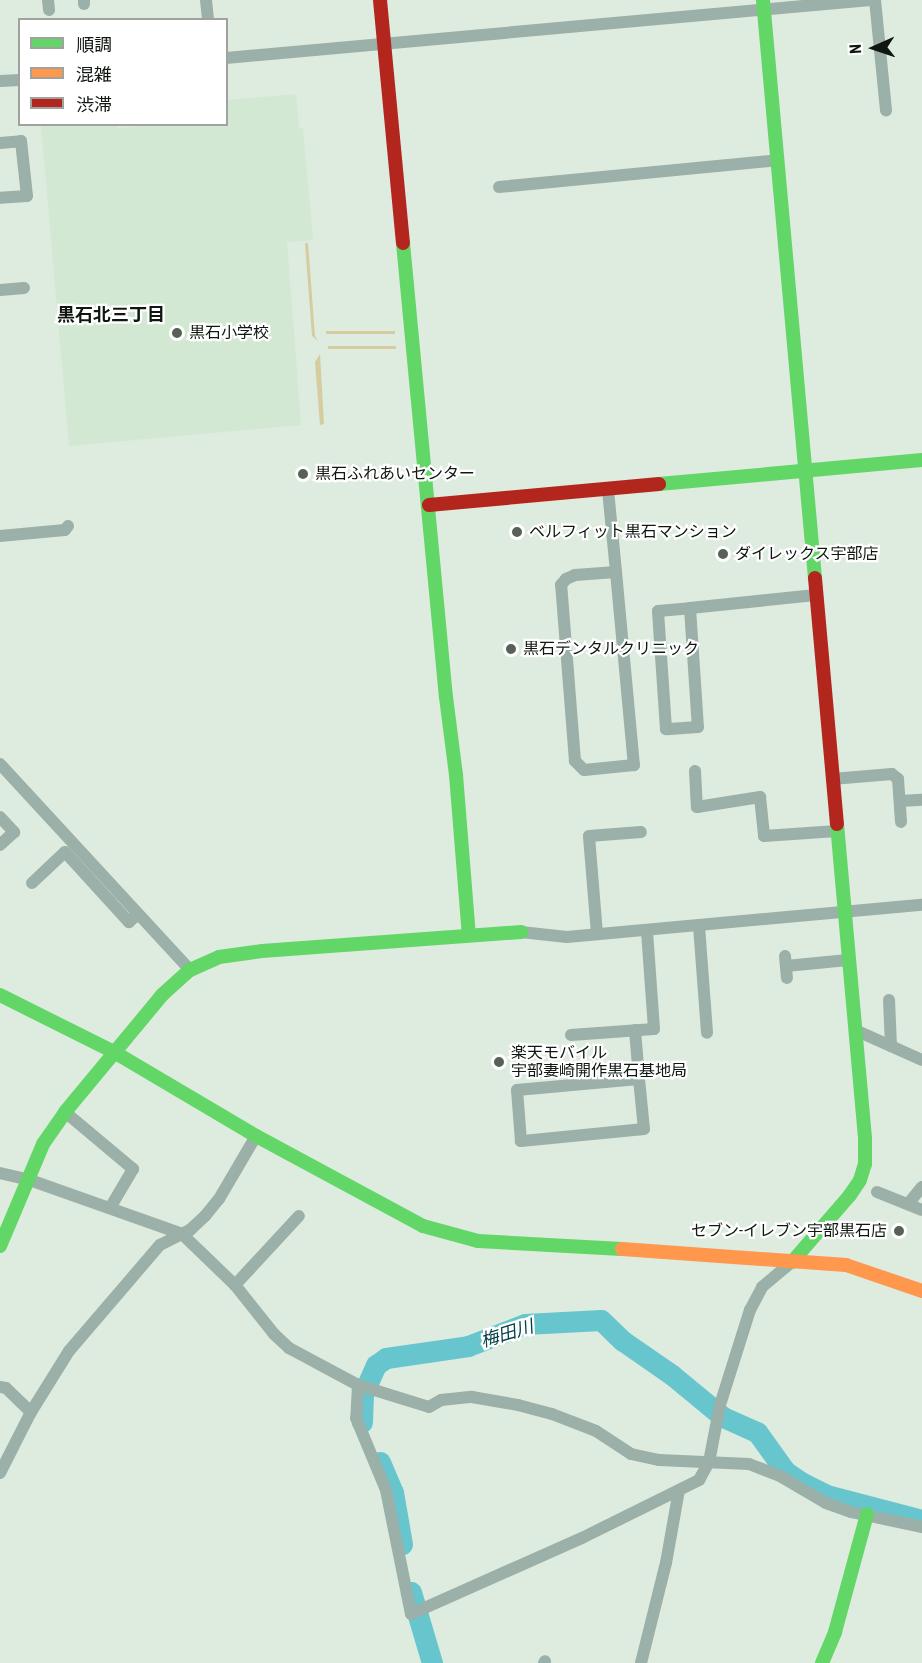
<!DOCTYPE html>
<html>
<head>
<meta charset="utf-8">
<style>
	body { margin:0 }
	#map { position:relative; width:922px; height:1663px; overflow:hidden; background:#deebdf; font-family:"Roboto Condensed","Noto Sans JP",sans-serif }
	div>[style] { position:absolute }
	[style*='--x'] { left:calc(var(--x)*1px); top:calc(var(--y)*1px); width:calc(var(--w)*1px); rotate:calc(var(--a)*1deg) }
	.built>* { inset:0; background:#d2e8d3 }
	.green>* { inset:0; background:#d6cc9f; transform-origin:0 0 }
	.river>* { height:21px; margin:-10.5px; padding:0 10.5px; transform-origin:10.5px; border-radius:10.5px; background:#67c6cd }
	.street>* { height:12px; margin:-6px; padding:0 6px; transform-origin:6px; border-radius:6px; background:#9bb0a8 }
	.fast>* { height:14px; margin:-7px; padding:0 7px; transform-origin:7px; border-radius:7px; background:#63d668 }
	.slow>* { height:14px; margin:-7px; padding:0 7px; transform-origin:7px; border-radius:7px; background:#ff974d }
	.jam>* { height:14px; margin:-7px; padding:0 7px; transform-origin:7px; border-radius:7px; background:#b3261e }
	.dots>* { width:16px; height:16px; translate:-50% -50%; box-sizing:border-box; border:3px solid #fff; border-radius:50% }
	span { translate:-50% -50%; white-space:nowrap; text-align:center; line-height:1.15; -webkit-text-stroke:4.5px #fff; paint-order:stroke }
	.poi-label { font-size:16px; color:#0f1710 }
	.left { translate:0 -50%; text-align:left }
	.right { translate:-100% -50%; text-align:right }
	.neighbourhood-label { font-size:18px; color:#0f1710; font-weight:700 }
	.water-label { font-size:18px; color:#064148; font-style:italic }
	.legend { position:absolute; left:18px; top:18px; width:210px; height:108px; box-sizing:border-box; background:#fff; border:2px solid #9fa29f; margin:0; padding:8px 10px; list-style:none; font-size:18px; color:#0f1710 }
	.legend li { display:flex; align-items:center; gap:12px; height:30px }
	.legend b { width:30px; border:2px solid #9fa29f }
	.north { position:absolute; left:844px; top:18px; width:60px; height:60px; -webkit-text-stroke:4px #fff; paint-order:stroke; rotate:267deg; font-size:16px; font-weight:700; line-height:24px; text-align:center; color:#0f1710 }
	.north::after { content:''; display:block; margin:auto; width:21px; height:27px; background:#0f1710; clip-path:polygon(50% 0,100% 100%,50% 72%,0 100%) }
</style>
</head>
<body>
<div id="map">
	<div class="built">
		<i style="clip-path:polygon(296px 94px,299px 128px,303px 128px,313px 240px,287px 242px,301px 425px,69px 446px,41px 125px,117px 125px,118px 128px,163px 124px,226px 124px,227px 100px)"></i>
	</div>
	<div class="green">
		<i style="clip-path:polygon(305px 243px,308px 243px,315px 336px,318px 341px,312px 336px)"></i>
		<i style="left:395px;top:331px;width:3px;height:69px;rotate:90deg"></i>
		<i style="left:396px;top:346px;width:3px;height:68px;rotate:90deg"></i>
		<i style="clip-path:polygon(320px 354px,324px 424px,320px 425px,315px 362px)"></i>
	</div>
	<div class="river">
		<i style="--x:362;--y:1422;--w:28;--a:-88"></i>
		<i style="--x:363;--y:1394;--w:32;--a:-66"></i>
		<i style="--x:376;--y:1365;--w:12;--a:-35"></i>
		<i style="--x:386;--y:1358;--w:83;--a:-8.3"></i>
		<i style="--x:468;--y:1346;--w:61;--a:-21.1"></i>
		<i style="--x:525;--y:1324;--w:76;--a:-3"></i>
		<i style="--x:601;--y:1320;--w:30;--a:44"></i>
		<i style="--x:623;--y:1341;--w:60;--a:34.8"></i>
		<i style="--x:672;--y:1375;--w:66;--a:39.5"></i>
		<i style="--x:723;--y:1417;--w:37;--a:24"></i>
		<i style="--x:757;--y:1432;--w:48;--a:54.3"></i>
		<i style="--x:785;--y:1471;--w:19;--a:35"></i>
		<i style="--x:801;--y:1482;--w:28;--a:27"></i>
		<i style="--x:826;--y:1495;--w:99;--a:14.6"></i>
		<i style="--x:380;--y:1462;--w:33;--a:67"></i>
		<i style="--x:393;--y:1492;--w:53;--a:80.2"></i>
		<i style="--x:411;--y:1592;--w:74;--a:73.5"></i>
	</div>
	<div class="street">
		<i style="--x:48;--y:0;--w:10;--a:84"></i>
		<i style="--x:84;--y:0;--w:4;--a:90"></i>
		<i style="--x:206;--y:0;--w:20;--a:84"></i>
		<i style="--x:875;--y:0;--w:111;--a:84.3"></i>
		<i style="--x:226;--y:58;--w:647;--a:-5.15"></i>
		<i style="--x:0;--y:81;--w:20;--a:-3"></i>
		<i style="--x:0;--y:143;--w:21;--a:-5"></i>
		<i style="--x:21;--y:141;--w:55;--a:83.8"></i>
		<i style="--x:27;--y:196;--w:27;--a:176"></i>
		<i style="--x:499;--y:187;--w:279;--a:-5.5"></i>
		<i style="--x:0;--y:290;--w:24;--a:-5"></i>
		<i style="--x:608;--y:490;--w:82;--a:84.4"></i>
		<i style="--x:616;--y:572;--w:194;--a:84.7"></i>
		<i style="--x:634;--y:765;--w:50;--a:174.3"></i>
		<i style="--x:584;--y:770;--w:13;--a:-135"></i>
		<i style="--x:575;--y:761;--w:177;--a:-94.5"></i>
		<i style="--x:561;--y:585;--w:8;--a:-50"></i>
		<i style="--x:566;--y:579;--w:10;--a:-24"></i>
		<i style="--x:575;--y:575;--w:41;--a:-4.2"></i>
		<i style="--x:0;--y:536;--w:65;--a:-5.3"></i>
		<i style="--x:65;--y:530;--w:5;--a:-53"></i>
		<i style="--x:690;--y:608;--w:119;--a:86.2"></i>
		<i style="--x:698;--y:727;--w:32;--a:176"></i>
		<i style="--x:666;--y:729;--w:118;--a:-93.9"></i>
		<i style="--x:658;--y:611;--w:32;--a:-5"></i>
		<i style="--x:690;--y:608;--w:126;--a:-5.9"></i>
		<i style="--x:0;--y:764;--w:280;--a:47.3"></i>
		<i style="--x:695;--y:771;--w:36;--a:87"></i>
		<i style="--x:697;--y:807;--w:64;--a:-9"></i>
		<i style="--x:760;--y:797;--w:39;--a:84"></i>
		<i style="--x:764;--y:836;--w:73;--a:-3.9"></i>
		<i style="--x:832;--y:779;--w:60;--a:-4.8"></i>
		<i style="--x:892;--y:774;--w:8;--a:40"></i>
		<i style="--x:898;--y:779;--w:43;--a:86"></i>
		<i style="--x:900;--y:801;--w:22;--a:-3"></i>
		<i style="--x:0;--y:817;--w:21;--a:47"></i>
		<i style="--x:14;--y:832;--w:19;--a:137"></i>
		<i style="--x:32;--y:883;--w:45;--a:-43.2"></i>
		<i style="--x:65;--y:852;--w:95;--a:47.6"></i>
		<i style="--x:129;--y:922;--w:12;--a:-42"></i>
		<i style="--x:699;--y:926;--w:107;--a:85.7"></i>
		<i style="--x:521;--y:932;--w:46;--a:6.2"></i>
		<i style="--x:567;--y:937;--w:356;--a:-5.2"></i>
		<i style="--x:597;--y:934;--w:98;--a:-94.7"></i>
		<i style="--x:589;--y:836;--w:52;--a:-4.4"></i>
		<i style="--x:785;--y:956;--w:22;--a:85"></i>
		<i style="--x:786;--y:966;--w:62;--a:-5.5"></i>
		<i style="--x:889;--y:1000;--w:46;--a:87.5"></i>
		<i style="--x:635;--y:1030;--w:49;--a:85.3"></i>
		<i style="--x:639;--y:1079;--w:50;--a:84.3"></i>
		<i style="--x:644;--y:1129;--w:124;--a:174.4"></i>
		<i style="--x:521;--y:1141;--w:51;--a:-94.5"></i>
		<i style="--x:517;--y:1090;--w:122;--a:-5.2"></i>
		<i style="--x:855;--y:1030;--w:73;--a:24.1"></i>
		<i style="--x:571;--y:1035;--w:83;--a:-4.1"></i>
		<i style="--x:654;--y:1029;--w:98;--a:-94.1"></i>
		<i style="--x:65;--y:1112;--w:89;--a:40"></i>
		<i style="--x:133;--y:1169;--w:45;--a:120.5"></i>
		<i style="--x:0;--y:1173;--w:28;--a:13"></i>
		<i style="--x:27;--y:1179;--w:164;--a:19.5"></i>
		<i style="--x:182;--y:1234;--w:74;--a:43.9"></i>
		<i style="--x:235;--y:1285;--w:63;--a:51.5"></i>
		<i style="--x:274;--y:1334;--w:21;--a:43"></i>
		<i style="--x:289;--y:1348;--w:78;--a:28.2"></i>
		<i style="--x:358;--y:1385;--w:74;--a:17.2"></i>
		<i style="--x:429;--y:1407;--w:14;--a:-30"></i>
		<i style="--x:441;--y:1400;--w:31;--a:-6"></i>
		<i style="--x:472;--y:1397;--w:47;--a:9.9"></i>
		<i style="--x:518;--y:1405;--w:35;--a:15"></i>
		<i style="--x:552;--y:1414;--w:47;--a:21.1"></i>
		<i style="--x:596;--y:1431;--w:42;--a:33.3"></i>
		<i style="--x:631;--y:1454;--w:29;--a:12"></i>
		<i style="--x:659;--y:1460;--w:90;--a:2.5"></i>
		<i style="--x:749;--y:1464;--w:33;--a:21"></i>
		<i style="--x:780;--y:1476;--w:53;--a:30.4"></i>
		<i style="--x:826;--y:1503;--w:27;--a:20"></i>
		<i style="--x:851;--y:1512;--w:73;--a:11.9"></i>
		<i style="--x:877;--y:1192;--w:48;--a:21.8"></i>
		<i style="--x:908;--y:1204;--w:22;--a:-51"></i>
		<i style="--x:235;--y:1285;--w:94;--a:-47.2"></i>
		<i style="--x:358;--y:1385;--w:33;--a:93"></i>
		<i style="--x:356;--y:1418;--w:78;--a:67.4"></i>
		<i style="--x:386;--y:1490;--w:126;--a:78.6"></i>
		<i style="--x:411;--y:1614;--w:187;--a:-24"></i>
		<i style="--x:582;--y:1538;--w:131;--a:-26.4"></i>
		<i style="--x:699;--y:1480;--w:21;--a:-61"></i>
		<i style="--x:709;--y:1462;--w:58;--a:-79.1"></i>
		<i style="--x:720;--y:1405;--w:100;--a:-72.5"></i>
		<i style="--x:750;--y:1310;--w:26;--a:-62"></i>
		<i style="--x:762;--y:1287;--w:39;--a:-40"></i>
		<i style="--x:0;--y:1387;--w:6;--a:9"></i>
		<i style="--x:6;--y:1388;--w:35;--a:44"></i>
		<i style="--x:0;--y:1473;--w:68;--a:-63.1"></i>
		<i style="--x:31;--y:1412;--w:72;--a:-58.1"></i>
		<i style="--x:69;--y:1351;--w:140;--a:-49.4"></i>
		<i style="--x:160;--y:1245;--w:34;--a:-27"></i>
		<i style="--x:190;--y:1230;--w:21;--a:-43"></i>
		<i style="--x:205;--y:1216;--w:22;--a:-51"></i>
		<i style="--x:219;--y:1199;--w:73;--a:-59.6"></i>
		<i style="--x:544;--y:1663;--w:2;--a:-63"></i>
		<i style="--x:641;--y:1663;--w:103;--a:-76"></i>
		<i style="--x:666;--y:1563;--w:74;--a:-79.9"></i>
	</div>
	<div class="fast">
		<i style="--x:763;--y:0;--w:580;--a:84.86"></i>
		<i style="--x:403;--y:243;--w:456;--a:84.6"></i>
		<i style="--x:446;--y:697;--w:79;--a:82.7"></i>
		<i style="--x:456;--y:775;--w:161;--a:85.4"></i>
		<i style="--x:659;--y:484;--w:264;--a:-5.2"></i>
		<i style="--x:0;--y:995;--w:127;--a:26.6"></i>
		<i style="--x:114;--y:1052;--w:165;--a:30.6"></i>
		<i style="--x:256;--y:1136;--w:190;--a:28.3"></i>
		<i style="--x:423;--y:1226;--w:57;--a:15.3"></i>
		<i style="--x:478;--y:1241;--w:144;--a:3.2"></i>
		<i style="--x:0;--y:1246;--w:111;--a:-67.1"></i>
		<i style="--x:43;--y:1144;--w:39;--a:-55"></i>
		<i style="--x:65;--y:1112;--w:152;--a:-50.3"></i>
		<i style="--x:162;--y:995;--w:38;--a:-42"></i>
		<i style="--x:190;--y:970;--w:32;--a:-24"></i>
		<i style="--x:219;--y:957;--w:43;--a:-7.9"></i>
		<i style="--x:262;--y:951;--w:260;--a:-4.2"></i>
		<i style="--x:792;--y:1262;--w:89;--a:-49.1"></i>
		<i style="--x:850;--y:1195;--w:18;--a:-56"></i>
		<i style="--x:860;--y:1180;--w:17;--a:-73"></i>
		<i style="--x:865;--y:1164;--w:26;--a:-90"></i>
		<i style="--x:865;--y:1138;--w:315;--a:-95.1"></i>
		<i style="--x:822;--y:1663;--w:34;--a:-67"></i>
		<i style="--x:835;--y:1632;--w:122;--a:-74.8"></i>
	</div>
	<div class="slow">
		<i style="--x:622;--y:1249;--w:225;--a:4.1"></i>
		<i style="--x:846;--y:1265;--w:80;--a:18.9"></i>
	</div>
	<div class="jam">
		<i style="--x:380;--y:0;--w:244;--a:84.6"></i>
		<i style="--x:429;--y:505;--w:231;--a:-5.2"></i>
		<i style="--x:815;--y:578;--w:247;--a:84.9"></i>
	</div>
	<div class="dots">
		<i style="left:177px;top:333px;background:#576158"></i>
		<i style="left:303px;top:474px;background:#576158"></i>
		<i style="left:517px;top:532px;background:#576158"></i>
		<i style="left:723px;top:554px;background:#576158"></i>
		<i style="left:511px;top:649px;background:#576158"></i>
		<i style="left:499px;top:1062px;background:#576158"></i>
		<i style="left:899px;top:1231px;background:#576158"></i>
	</div>
	<div class="poi-label">
		<span class="left" style="left:189px;top:333px">黒石小学校</span>
		<span class="left" style="left:315px;top:474px">黒石ふれあいセンター</span>
		<span class="left" style="left:529px;top:532px">ベルフィット黒石マンション</span>
		<span class="left" style="left:735px;top:554px">ダイレックス宇部店</span>
		<span class="left" style="left:523px;top:649px">黒石デンタルクリニック</span>
		<span class="left" style="left:511px;top:1062px">楽天モバイル<br>宇部妻崎開作黒石基地局</span>
		<span class="right" style="left:887px;top:1231px">セブン-イレブン宇部黒石店</span>
	</div>
	<div class="neighbourhood-label">
		<span style="left:111px;top:315px">黒石北三丁目</span>
	</div>
	<div class="water-label">
		<span style="left:507px;top:1334px;rotate:-17deg">梅田川</span>
	</div>
	<ul class="legend">
	<li><b style="height:8px;background:#63d668"></b>順調</li>
	<li><b style="height:8px;background:#ff974d"></b>混雑</li>
	<li><b style="height:8px;background:#b3261e"></b>渋滞</li>
	</ul>
	<div class="north">N</div>
</div>
</body>
</html>
